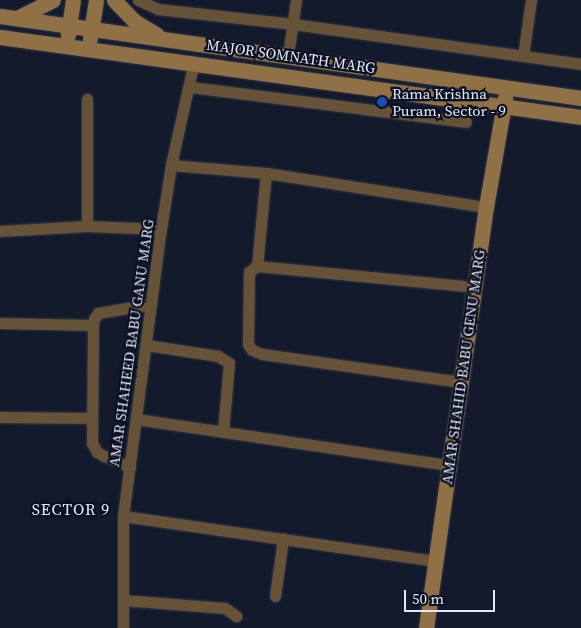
<!DOCTYPE html>
<html>
<head>
<meta charset="utf-8">
<style>
	body { margin:0 }
	#map { position:relative; width:581px; height:628px; overflow:hidden; background:#131a2c; font-family:"Source Serif 4",serif }
	div>[style] { position:absolute }
	[style*='--x'] { left:calc(var(--x)*1px); top:calc(var(--y)*1px); width:calc(var(--w)*1px); rotate:calc(var(--a)*1deg) }
	.roads { filter:drop-shadow(0 0 1px #303748) drop-shadow(0 0 1px #303748) }
	.street>* { height:11px; margin:-5.5px; padding:0 5.5px; transform-origin:5.5px; border-radius:5.5px; background:#665237 }
	.secondary>* { height:15px; margin:-7.5px; padding:0 7.5px; transform-origin:7.5px; border-radius:7.5px; background:#907146 }
	.dots>* { width:14px; height:14px; translate:-50% -50%; box-sizing:border-box; border:2px solid #0b1122; border-radius:50% }
	span { translate:-50% -50%; white-space:nowrap; text-align:center; line-height:1.15; -webkit-text-stroke:4.5px #0b1122; paint-order:stroke }
	.street-label { font-size:15px; color:#e3e8f5 }
	.poi-label { font-size:15px; color:#e3e8f5 }
	.left { translate:0 -50%; text-align:left }
	.neighbourhood-label { font-size:16px; color:#e3e8f5; letter-spacing:1px }
	.scale { position:absolute; left:404px; top:590px; width:91px; height:22px; box-sizing:border-box; border:2px solid #e3e8f5; border-top:0; padding-left:6px; font-size:15px; line-height:18px; white-space:nowrap; color:#e3e8f5; -webkit-text-stroke:4px #0b1122; paint-order:stroke }
</style>
</head>
<body>
<div id="map">
	<div class="roads">
		<div class="street">
			<i style="--x:138;--y:0;--w:22;--a:24"></i>
			<i style="--x:158;--y:9;--w:136;--a:6.3"></i>
			<i style="--x:293;--y:24;--w:291;--a:7.9"></i>
			<i style="--x:288;--y:55;--w:56;--a:-81.7"></i>
			<i style="--x:523;--y:56;--w:57;--a:-81.9"></i>
			<i style="--x:190;--y:87;--w:278;--a:7.2"></i>
			<i style="--x:87;--y:99;--w:127;--a:90"></i>
			<i style="--x:171;--y:165;--w:95;--a:4.8"></i>
			<i style="--x:266;--y:173;--w:223;--a:8.8"></i>
			<i style="--x:0;--y:231;--w:87;--a:-3.3"></i>
			<i style="--x:87;--y:226;--w:74;--a:2.3"></i>
			<i style="--x:257;--y:266;--w:93;--a:-84.5"></i>
			<i style="--x:0;--y:323;--w:93;--a:1.2"></i>
			<i style="--x:146;--y:345;--w:73;--a:8.7"></i>
			<i style="--x:218;--y:356;--w:13;--a:32"></i>
			<i style="--x:229;--y:363;--w:69;--a:95"></i>
			<i style="--x:461;--y:382;--w:201;--a:-172"></i>
			<i style="--x:262;--y:354;--w:11;--a:-158"></i>
			<i style="--x:252;--y:350;--w:7;--a:-124"></i>
			<i style="--x:248;--y:344;--w:72;--a:-89.2"></i>
			<i style="--x:249;--y:272;--w:10;--a:-37"></i>
			<i style="--x:257;--y:266;--w:207;--a:5.5"></i>
			<i style="--x:0;--y:417;--w:92;--a:0.6"></i>
			<i style="--x:136;--y:419;--w:316;--a:8.4"></i>
			<i style="--x:130;--y:467;--w:28;--a:-157"></i>
			<i style="--x:104;--y:456;--w:8;--a:-150"></i>
			<i style="--x:97;--y:452;--w:10;--a:-119"></i>
			<i style="--x:92;--y:443;--w:118;--a:-89.5"></i>
			<i style="--x:93;--y:325;--w:6;--a:-81"></i>
			<i style="--x:94;--y:319;--w:7;--a:-56"></i>
			<i style="--x:98;--y:313;--w:54;--a:-9.6"></i>
			<i style="--x:123;--y:516;--w:315;--a:8.2"></i>
			<i style="--x:275;--y:596;--w:58;--a:-82"></i>
			<i style="--x:123;--y:600;--w:102;--a:4.5"></i>
			<i style="--x:225;--y:608;--w:14;--a:36"></i>
			<i style="--x:123;--y:628;--w:112;--a:-90"></i>
			<i style="--x:123;--y:516;--w:290;--a:-82.5"></i>
			<i style="--x:161;--y:229;--w:65;--a:-81.1"></i>
			<i style="--x:171;--y:165;--w:101;--a:-77.5"></i>
		</div>
		<div class="secondary">
			<i style="--x:114;--y:0;--w:29;--a:46"></i>
			<i style="--x:134;--y:21;--w:27;--a:31"></i>
			<i style="--x:0;--y:16;--w:587;--a:8.03"></i>
			<i style="--x:17;--y:18;--w:40;--a:-26.6"></i>
			<i style="--x:68;--y:35;--w:35;--a:-82"></i>
			<i style="--x:0;--y:37;--w:586;--a:7.84"></i>
			<i style="--x:90;--y:38;--w:38;--a:-81"></i>
			<i style="--x:426;--y:628;--w:425;--a:-81.9"></i>
			<i style="--x:486;--y:207;--w:111;--a:-80.1"></i>
		</div>
	</div>
	<div class="dots">
		<i style="left:382px;top:102px;background:#1a4fb4"></i>
	</div>
	<div class="street-label">
		<span style="left:291px;top:56px;rotate:8deg">MAJOR SOMNATH MARG</span>
		<span style="left:131px;top:343px;rotate:-82deg">AMAR SHAHEED BABU GANU MARG</span>
		<span style="left:463px;top:367px;rotate:-82deg">AMAR SHAHID BABU GENU MARG</span>
	</div>
	<div class="poi-label">
		<span class="left" style="left:392px;top:102px">Rama Krishna<br>Puram, Sector - 9</span>
	</div>
	<div class="neighbourhood-label">
		<span style="left:71px;top:509px">SECTOR 9</span>
	</div>
	<div class="scale">50 m</div>
</div>
</body>
</html>
